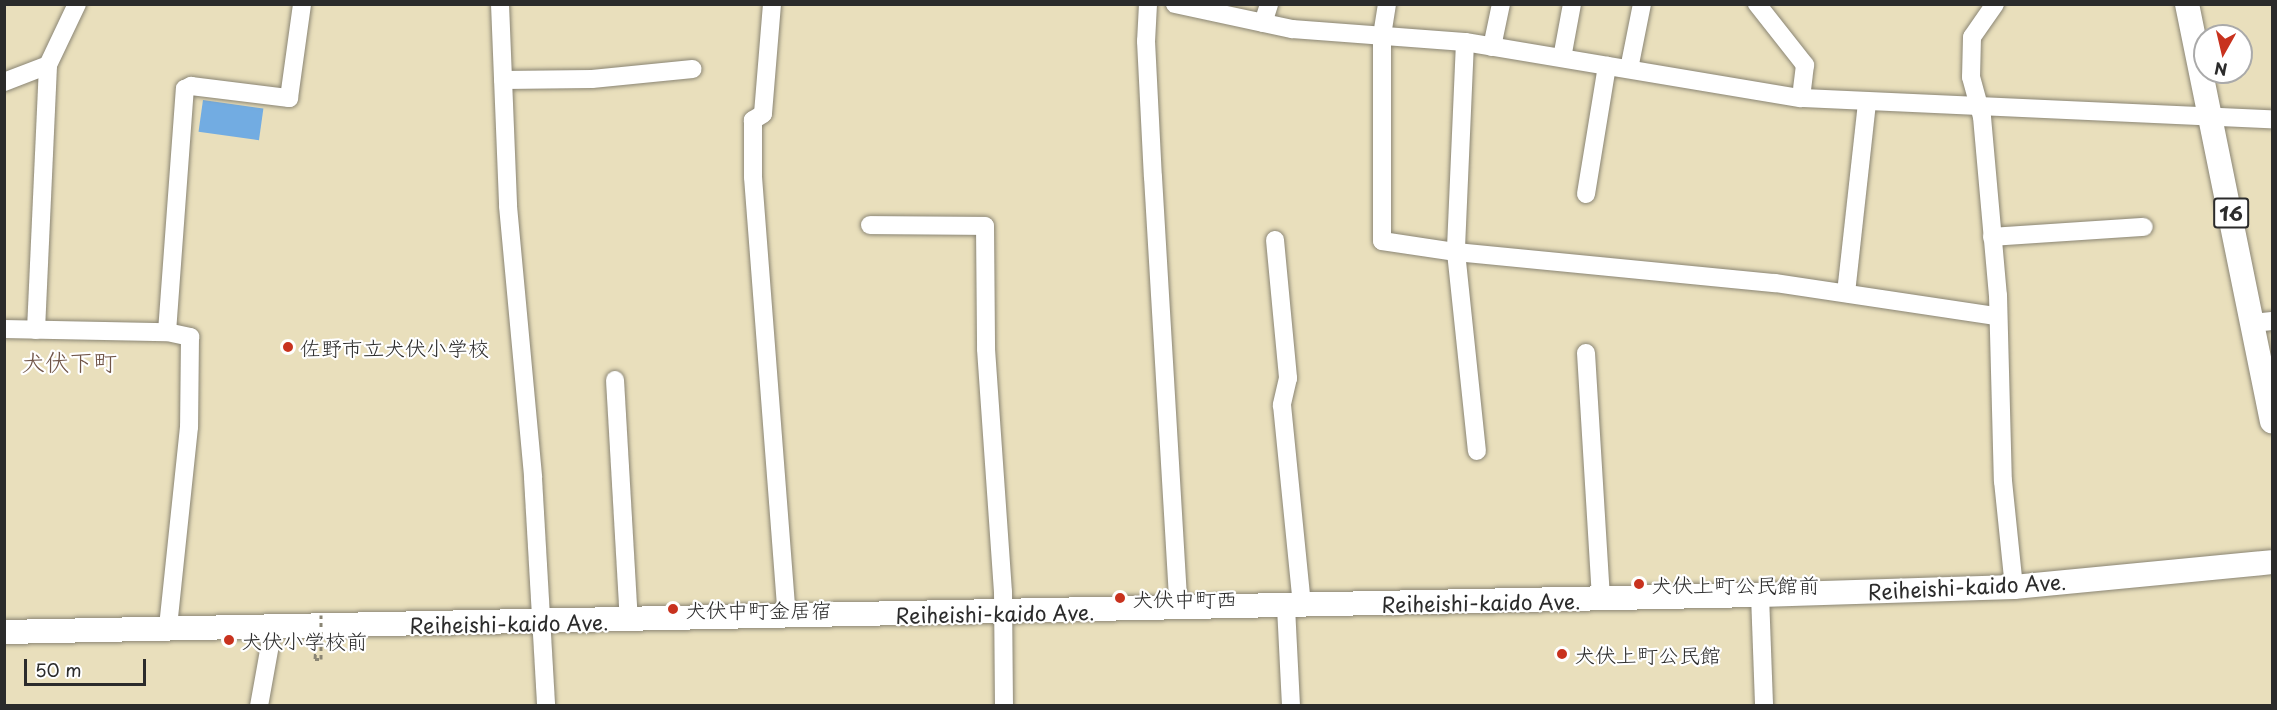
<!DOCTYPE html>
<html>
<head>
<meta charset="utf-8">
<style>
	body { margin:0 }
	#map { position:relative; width:2277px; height:710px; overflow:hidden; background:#e9dfbc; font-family:"Playpen Sans","Klee One",sans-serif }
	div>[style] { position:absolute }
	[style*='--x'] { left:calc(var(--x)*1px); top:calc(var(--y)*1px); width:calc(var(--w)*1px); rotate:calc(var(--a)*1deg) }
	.water>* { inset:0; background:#72ace2; transform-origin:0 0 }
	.path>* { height:3px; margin-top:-1.5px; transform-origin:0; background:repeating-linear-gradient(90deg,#8a8574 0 4.5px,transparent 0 9px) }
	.roads { filter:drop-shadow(0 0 2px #8a8574) drop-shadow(0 0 2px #8a8574) }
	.minor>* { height:18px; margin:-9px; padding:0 9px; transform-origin:9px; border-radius:9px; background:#fff }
	.major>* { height:24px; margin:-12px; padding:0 12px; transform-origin:12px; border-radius:12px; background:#fff }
	.path-bridge>* { height:3px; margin-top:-1.5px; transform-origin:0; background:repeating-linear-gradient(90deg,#8a8574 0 4.5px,transparent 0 9px) }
	.dots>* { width:16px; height:16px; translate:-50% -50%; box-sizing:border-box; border:3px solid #fff; border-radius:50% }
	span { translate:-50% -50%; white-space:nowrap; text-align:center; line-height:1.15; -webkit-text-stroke:4.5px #fff; paint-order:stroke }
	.shield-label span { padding:2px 4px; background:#fff; border:2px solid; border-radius:4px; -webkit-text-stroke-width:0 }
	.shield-label { font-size:20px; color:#2b2b2b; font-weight:700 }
	.poi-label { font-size:21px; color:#2b2b2b }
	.left { translate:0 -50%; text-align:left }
	.street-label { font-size:21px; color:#2b2b2b }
	.quarter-label { font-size:24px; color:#705548 }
	.frame { position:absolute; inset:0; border:6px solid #2b2b2b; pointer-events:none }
	.north { position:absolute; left:2193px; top:24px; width:60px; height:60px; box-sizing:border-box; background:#fff; border:2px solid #aaa; border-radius:50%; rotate:188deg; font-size:16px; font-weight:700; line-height:24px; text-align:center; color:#2b2b2b }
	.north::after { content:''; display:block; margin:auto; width:21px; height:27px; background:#c8321e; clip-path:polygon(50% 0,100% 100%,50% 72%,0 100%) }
	.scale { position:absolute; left:24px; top:659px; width:122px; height:27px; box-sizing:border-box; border:3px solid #2b2b2b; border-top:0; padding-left:8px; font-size:18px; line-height:21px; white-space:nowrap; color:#2b2b2b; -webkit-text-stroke:4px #fff; paint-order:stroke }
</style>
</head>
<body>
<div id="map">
	<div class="water">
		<i style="left:203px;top:100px;width:61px;height:32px;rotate:8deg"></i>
	</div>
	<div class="path">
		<i style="--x:316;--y:645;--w:14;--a:94"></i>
		<i style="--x:315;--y:659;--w:6;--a:0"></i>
		<i style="--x:321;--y:659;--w:14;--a:-90"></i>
	</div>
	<div class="roads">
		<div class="minor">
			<i style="--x:500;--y:4;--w:202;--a:87.7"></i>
			<i style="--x:508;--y:206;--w:273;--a:84.7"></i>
			<i style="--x:533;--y:478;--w:228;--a:86.7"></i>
			<i style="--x:772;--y:4;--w:110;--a:94.7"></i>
			<i style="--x:763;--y:114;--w:12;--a:149"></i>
			<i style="--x:753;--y:120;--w:57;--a:90"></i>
			<i style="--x:753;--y:177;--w:442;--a:85.6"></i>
			<i style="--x:1148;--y:4;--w:37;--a:93"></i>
			<i style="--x:1146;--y:41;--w:136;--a:87.1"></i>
			<i style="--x:1153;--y:177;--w:433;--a:86.6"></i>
			<i style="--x:1175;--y:4;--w:120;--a:12.1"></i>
			<i style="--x:1292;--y:29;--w:173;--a:4.3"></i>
			<i style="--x:1465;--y:42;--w:341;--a:9.5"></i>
			<i style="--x:1801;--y:98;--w:471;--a:2.6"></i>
			<i style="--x:1387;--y:4;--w:30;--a:99"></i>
			<i style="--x:1382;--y:34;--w:207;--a:90"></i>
			<i style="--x:1382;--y:241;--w:75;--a:8.5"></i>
			<i style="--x:1456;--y:252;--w:321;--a:5.6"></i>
			<i style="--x:1775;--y:283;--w:223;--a:8.5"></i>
			<i style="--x:1757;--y:4;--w:78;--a:51.8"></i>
			<i style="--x:1805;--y:65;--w:33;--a:97"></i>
			<i style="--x:1995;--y:4;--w:40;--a:124.9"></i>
			<i style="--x:1972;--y:37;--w:40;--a:91.4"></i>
			<i style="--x:1971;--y:77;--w:41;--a:74.6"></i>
			<i style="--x:1982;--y:117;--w:179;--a:84.9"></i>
			<i style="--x:1998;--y:295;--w:186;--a:88.5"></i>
			<i style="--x:2003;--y:481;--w:107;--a:84.1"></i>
			<i style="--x:1263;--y:23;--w:20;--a:-72"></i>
			<i style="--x:1465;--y:42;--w:210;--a:92.5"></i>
			<i style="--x:1456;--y:252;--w:200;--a:84"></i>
			<i style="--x:1492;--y:47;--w:44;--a:-78.2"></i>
			<i style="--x:1562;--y:58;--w:55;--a:-79.5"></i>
			<i style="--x:1629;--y:69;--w:66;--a:-78.7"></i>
			<i style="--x:503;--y:80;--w:89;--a:-0.6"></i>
			<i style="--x:592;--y:79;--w:101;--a:-5.7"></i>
			<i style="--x:4;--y:82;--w:47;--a:-21.1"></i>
			<i style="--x:48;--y:65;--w:68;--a:-64.6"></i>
			<i style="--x:1586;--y:194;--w:130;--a:-80.7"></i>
			<i style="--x:870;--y:225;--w:115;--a:0.5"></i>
			<i style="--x:985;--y:226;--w:123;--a:89.5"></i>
			<i style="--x:986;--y:349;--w:244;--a:86"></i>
			<i style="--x:1003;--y:592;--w:114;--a:89.5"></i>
			<i style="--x:1992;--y:237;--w:152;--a:-3.8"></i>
			<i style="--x:1275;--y:240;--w:139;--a:84.6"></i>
			<i style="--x:1288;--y:378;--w:28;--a:103"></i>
			<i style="--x:1282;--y:405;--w:202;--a:84.3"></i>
			<i style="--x:1846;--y:293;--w:191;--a:-83.7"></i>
			<i style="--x:2253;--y:323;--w:19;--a:-6"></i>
			<i style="--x:4;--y:329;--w:163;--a:1.1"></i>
			<i style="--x:167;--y:332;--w:24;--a:12"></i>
			<i style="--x:190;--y:337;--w:90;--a:90.6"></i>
			<i style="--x:189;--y:427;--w:202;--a:96"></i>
			<i style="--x:36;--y:330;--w:265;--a:-87.4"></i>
			<i style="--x:167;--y:332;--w:244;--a:-85.8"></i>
			<i style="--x:185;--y:89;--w:7;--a:-27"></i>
			<i style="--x:191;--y:86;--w:99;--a:7"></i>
			<i style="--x:289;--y:98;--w:95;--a:-82.1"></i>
			<i style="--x:1586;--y:353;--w:246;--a:86.5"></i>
			<i style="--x:615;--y:380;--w:242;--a:86.7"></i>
			<i style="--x:1760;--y:595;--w:111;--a:87.9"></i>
			<i style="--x:1286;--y:607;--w:99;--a:87.1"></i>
			<i style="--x:259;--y:706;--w:62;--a:-79.8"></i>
			<i style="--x:270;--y:645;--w:18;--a:-93"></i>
		</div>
		<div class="major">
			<i style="--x:2187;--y:4;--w:426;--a:78.5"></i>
			<i style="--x:4;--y:632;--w:1756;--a:-1.21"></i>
			<i style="--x:1760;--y:595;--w:254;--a:-1.8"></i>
			<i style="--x:2014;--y:587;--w:259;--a:-5.5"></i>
		</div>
	</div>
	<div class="path-bridge">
		<i style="--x:321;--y:645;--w:30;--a:-90"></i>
	</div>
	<div class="dots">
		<i style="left:288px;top:347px;background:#c8321e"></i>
		<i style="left:1639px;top:584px;background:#c8321e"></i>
		<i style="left:1120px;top:598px;background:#c8321e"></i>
		<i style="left:673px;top:609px;background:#c8321e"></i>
		<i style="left:229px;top:640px;background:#c8321e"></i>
		<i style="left:1562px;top:654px;background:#c8321e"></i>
	</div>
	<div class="shield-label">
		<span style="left:2231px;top:213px">16</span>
	</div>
	<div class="poi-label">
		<span class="left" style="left:300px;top:347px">佐野市立犬伏小学校</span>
		<span class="left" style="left:1651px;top:584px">犬伏上町公民館前</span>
		<span class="left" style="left:1132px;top:598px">犬伏中町西</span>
		<span class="left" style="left:685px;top:609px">犬伏中町金居宿</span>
		<span class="left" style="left:241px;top:640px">犬伏小学校前</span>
		<span class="left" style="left:1574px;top:654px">犬伏上町公民館</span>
	</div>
	<div class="street-label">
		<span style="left:1967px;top:586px;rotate:-3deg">Reiheishi-kaido Ave.</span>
		<span style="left:1481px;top:602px;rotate:-1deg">Reiheishi-kaido Ave.</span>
		<span style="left:995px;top:613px;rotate:-1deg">Reiheishi-kaido Ave.</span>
		<span style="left:509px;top:623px;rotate:-1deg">Reiheishi-kaido Ave.</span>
	</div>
	<div class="quarter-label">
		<span style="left:69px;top:362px">犬伏下町</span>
	</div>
	<div class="frame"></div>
	<div class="north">N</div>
	<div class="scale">50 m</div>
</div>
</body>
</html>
